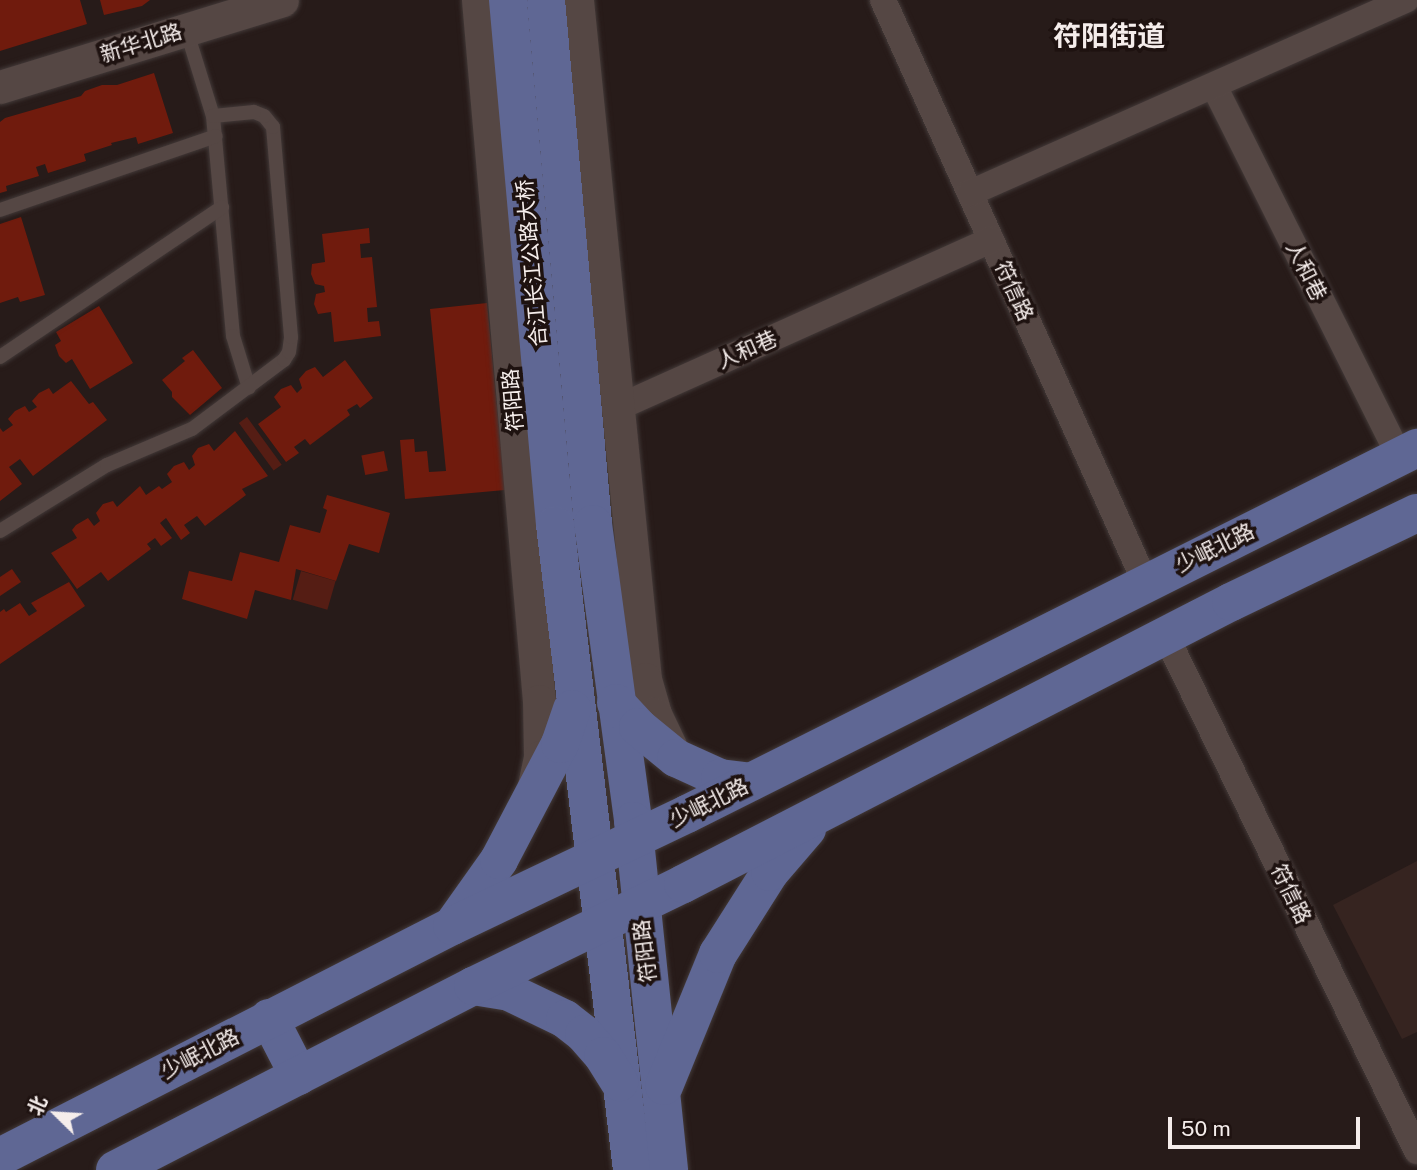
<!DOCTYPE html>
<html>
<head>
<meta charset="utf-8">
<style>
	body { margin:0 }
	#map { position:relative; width:1417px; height:1170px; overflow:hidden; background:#271b19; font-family:"Public Sans","Noto Sans SC",sans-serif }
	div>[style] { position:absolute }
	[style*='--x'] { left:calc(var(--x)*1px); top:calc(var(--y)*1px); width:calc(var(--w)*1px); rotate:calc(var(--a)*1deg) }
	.built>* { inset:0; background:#362420 }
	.green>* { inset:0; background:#551d14; transform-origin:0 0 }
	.building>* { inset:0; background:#701b0d; transform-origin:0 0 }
	.roads { filter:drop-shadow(0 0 2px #423938) drop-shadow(0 0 2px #423938) }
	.service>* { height:14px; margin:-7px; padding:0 7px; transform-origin:7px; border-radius:7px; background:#554744 }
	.minor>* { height:26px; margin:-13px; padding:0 13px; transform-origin:13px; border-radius:13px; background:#554744 }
	.tertiary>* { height:33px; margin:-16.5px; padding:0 16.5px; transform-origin:16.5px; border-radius:16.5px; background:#554744 }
	.primary>* { height:38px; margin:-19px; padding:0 19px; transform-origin:19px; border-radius:19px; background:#5f6794 }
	span { translate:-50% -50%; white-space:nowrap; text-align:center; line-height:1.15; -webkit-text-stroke:7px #1e1210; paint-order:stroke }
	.street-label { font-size:21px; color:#f5edeb }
	.district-label { font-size:28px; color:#f5edeb; font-weight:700 }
	.north { position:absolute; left:21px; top:1079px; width:70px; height:70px; -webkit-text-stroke:5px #1e1210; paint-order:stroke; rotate:294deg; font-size:19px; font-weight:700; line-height:28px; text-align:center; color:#f5edeb }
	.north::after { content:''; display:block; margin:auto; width:24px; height:32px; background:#f5edeb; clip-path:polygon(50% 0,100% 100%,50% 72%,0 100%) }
	.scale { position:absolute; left:1168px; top:1117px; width:192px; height:32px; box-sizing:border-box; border:4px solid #f5edeb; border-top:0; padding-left:9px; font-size:21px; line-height:24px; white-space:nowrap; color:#f5edeb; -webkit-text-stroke:5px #1e1210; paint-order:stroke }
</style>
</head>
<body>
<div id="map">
	<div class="built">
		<i style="clip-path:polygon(1417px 861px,1417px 1032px,1402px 1039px,1333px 905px)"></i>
	</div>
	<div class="green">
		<i style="left:247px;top:417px;width:59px;height:10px;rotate:54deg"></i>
		<i style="left:301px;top:571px;width:36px;height:30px;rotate:16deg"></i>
	</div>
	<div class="building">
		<i style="clip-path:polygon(0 0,80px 0,87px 24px,0 51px)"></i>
		<i style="clip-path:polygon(100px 0,150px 0,142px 6px,104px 15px)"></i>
		<i style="clip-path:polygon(154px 73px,173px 133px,138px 144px,136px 137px,111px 143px,112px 145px,84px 154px,86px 161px,48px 173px,45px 164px,36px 167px,39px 176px,6px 186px,7px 191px,0 193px,0 122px,5px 118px,81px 96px,85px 91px,102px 85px,117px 85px)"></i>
		<i style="clip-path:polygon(21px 217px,45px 295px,20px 302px,18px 297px,0 303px,0 224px)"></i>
		<i style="clip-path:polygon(369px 228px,370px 243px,360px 244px,361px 258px,372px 257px,377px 307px,367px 308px,368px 322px,379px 321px,381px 336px,334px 342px,331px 312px,318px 314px,314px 304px,316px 294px,325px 292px,324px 286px,315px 284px,311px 274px,312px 264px,325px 262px,322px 234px)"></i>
		<i style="clip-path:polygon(487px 303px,505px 490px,405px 499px,400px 440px,414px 439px,415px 452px,427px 451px,429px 472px,446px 471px,430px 309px)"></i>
		<i style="clip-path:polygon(99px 306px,133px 363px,90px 389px,72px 359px,66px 363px,59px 356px,55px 345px,61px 341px,56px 332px)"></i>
		<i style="clip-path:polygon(193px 350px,222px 388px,190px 415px,172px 397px,172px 392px,162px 380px,185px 361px,182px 358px)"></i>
		<i style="clip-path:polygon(345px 360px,373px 398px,360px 408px,357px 404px,347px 410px,350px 415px,310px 445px,305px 439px,294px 447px,299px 453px,286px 462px,258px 424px,281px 407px,274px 397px,281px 389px,291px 385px,297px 393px,302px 388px,299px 379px,306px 371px,315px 367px,323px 377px)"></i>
		<i style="clip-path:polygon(71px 381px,89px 404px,93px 402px,107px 420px,33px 476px,20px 459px,9px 467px,22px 484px,0 501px,0 428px,3px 432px,13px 425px,8px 419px,15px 411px,25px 406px,29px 412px,37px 407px,32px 401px,39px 393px,49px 388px,53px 394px)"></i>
		<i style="clip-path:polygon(235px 431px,268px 476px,242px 489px,246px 495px,205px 526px,197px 516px,184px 525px,190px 533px,181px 540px,166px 518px,160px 523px,172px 538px,161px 546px,155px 538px,147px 544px,151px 549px,108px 581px,101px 572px,77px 589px,51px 553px,77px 538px,72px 530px,76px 525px,88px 518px,94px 526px,100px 521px,96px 513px,103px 504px,113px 501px,117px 507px,140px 486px,146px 495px,159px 486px,162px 489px,172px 482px,167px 474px,174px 466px,184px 462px,189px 470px,195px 465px,192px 456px,198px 448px,209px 444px,214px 451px)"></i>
		<i style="left:384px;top:451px;width:20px;height:23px;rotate:79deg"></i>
		<i style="clip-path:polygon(327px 495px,390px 513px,379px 553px,349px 544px,336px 581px,296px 569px,291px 600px,255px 590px,247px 619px,182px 599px,189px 571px,232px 581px,240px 552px,279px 562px,290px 525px,320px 533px,327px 510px,323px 508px)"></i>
		<i style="clip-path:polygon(12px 569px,21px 582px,0 596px,0 577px)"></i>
		<i style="clip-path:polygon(69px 582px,85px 606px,0 664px,0 612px,4px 609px,6px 612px,20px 603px,29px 616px,37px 611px,31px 603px)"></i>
	</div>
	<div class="roads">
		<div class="service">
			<i style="--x:186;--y:29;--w:91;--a:72.8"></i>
			<i style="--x:213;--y:116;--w:221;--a:84.8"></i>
			<i style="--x:233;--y:336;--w:54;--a:72.9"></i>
			<i style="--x:0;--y:210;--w:228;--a:-18.9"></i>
			<i style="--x:0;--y:357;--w:268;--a:-34"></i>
			<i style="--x:0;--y:531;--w:126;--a:-31.7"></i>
			<i style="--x:107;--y:465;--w:92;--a:-23"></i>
			<i style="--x:192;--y:429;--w:115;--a:-36.9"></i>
			<i style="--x:284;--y:360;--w:9;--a:-58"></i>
			<i style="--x:289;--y:352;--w:15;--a:-82"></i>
			<i style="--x:291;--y:337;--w:211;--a:-94.9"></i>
			<i style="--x:273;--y:127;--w:14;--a:-129"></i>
			<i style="--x:264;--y:116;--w:11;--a:-158"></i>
			<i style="--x:254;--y:112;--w:41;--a:174.4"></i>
		</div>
		<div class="minor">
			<i style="--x:883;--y:0;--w:638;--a:65.76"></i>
			<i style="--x:1214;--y:86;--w:414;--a:63.4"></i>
			<i style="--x:970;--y:193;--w:477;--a:-23.9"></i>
			<i style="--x:617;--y:408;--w:410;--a:-24.2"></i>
			<i style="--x:1166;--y:636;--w:573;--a:64.02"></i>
		</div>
		<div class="tertiary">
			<i style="--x:478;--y:0;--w:704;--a:85.03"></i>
			<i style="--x:539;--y:701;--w:56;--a:89"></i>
			<i style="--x:540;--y:757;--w:29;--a:102"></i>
			<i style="--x:577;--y:0;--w:682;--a:84.28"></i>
			<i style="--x:645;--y:679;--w:36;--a:74"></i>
			<i style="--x:655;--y:714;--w:47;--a:64.5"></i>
			<i style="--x:0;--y:87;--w:295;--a:-17.1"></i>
		</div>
		<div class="primary">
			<i style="--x:508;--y:0;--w:527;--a:84.88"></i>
			<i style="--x:555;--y:525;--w:650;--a:83.19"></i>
			<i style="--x:546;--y:0;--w:526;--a:84.87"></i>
			<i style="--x:593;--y:524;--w:300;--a:82.3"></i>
			<i style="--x:633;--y:821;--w:351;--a:84.1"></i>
			<i style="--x:616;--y:703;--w:33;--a:47"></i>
			<i style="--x:638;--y:727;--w:49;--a:39.2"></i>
			<i style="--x:676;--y:758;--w:48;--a:24.4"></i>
			<i style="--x:720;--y:778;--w:31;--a:7"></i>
			<i style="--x:455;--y:922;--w:76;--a:-54.6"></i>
			<i style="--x:499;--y:860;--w:131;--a:-62.3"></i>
			<i style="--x:560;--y:744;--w:37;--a:-71"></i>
			<i style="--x:473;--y:986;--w:36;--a:9"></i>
			<i style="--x:509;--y:992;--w:62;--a:25.7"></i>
			<i style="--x:565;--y:1019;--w:24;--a:38"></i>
			<i style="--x:584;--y:1034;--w:29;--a:49"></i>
			<i style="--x:603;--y:1056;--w:31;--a:58"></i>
			<i style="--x:269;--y:1018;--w:65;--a:62.7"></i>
			<i style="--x:664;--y:1086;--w:143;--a:-67.8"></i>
			<i style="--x:718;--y:954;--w:97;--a:-57.6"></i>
			<i style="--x:770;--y:872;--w:57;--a:-49.3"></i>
			<i style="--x:0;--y:1157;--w:508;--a:-27.07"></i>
			<i style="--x:452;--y:926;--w:260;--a:-25.5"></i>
			<i style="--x:687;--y:814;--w:817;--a:-26.63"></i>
			<i style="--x:115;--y:1170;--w:403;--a:-27.2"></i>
			<i style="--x:473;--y:986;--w:233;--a:-25.9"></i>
			<i style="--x:683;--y:884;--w:616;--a:-27.23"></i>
			<i style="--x:1231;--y:602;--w:206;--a:-25.6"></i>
		</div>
	</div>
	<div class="street-label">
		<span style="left:141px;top:43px;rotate:-17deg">新华北路</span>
		<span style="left:532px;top:263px;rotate:-95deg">合江长江公路大桥</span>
		<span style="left:1306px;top:271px;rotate:63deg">人和巷</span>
		<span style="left:1014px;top:291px;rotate:66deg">符信路</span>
		<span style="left:747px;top:350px;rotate:-24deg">人和巷</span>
		<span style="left:513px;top:400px;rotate:-95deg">符阳路</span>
		<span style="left:1215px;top:548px;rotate:-26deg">少岷北路</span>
		<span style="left:709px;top:803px;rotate:-26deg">少岷北路</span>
		<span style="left:1291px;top:894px;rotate:64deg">符信路</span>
		<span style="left:645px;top:951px;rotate:-97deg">符阳路</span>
		<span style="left:200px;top:1054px;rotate:-27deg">少岷北路</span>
	</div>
	<div class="district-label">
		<span style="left:1109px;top:36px">符阳街道</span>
	</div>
	<div class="north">北</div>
	<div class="scale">50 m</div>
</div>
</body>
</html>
